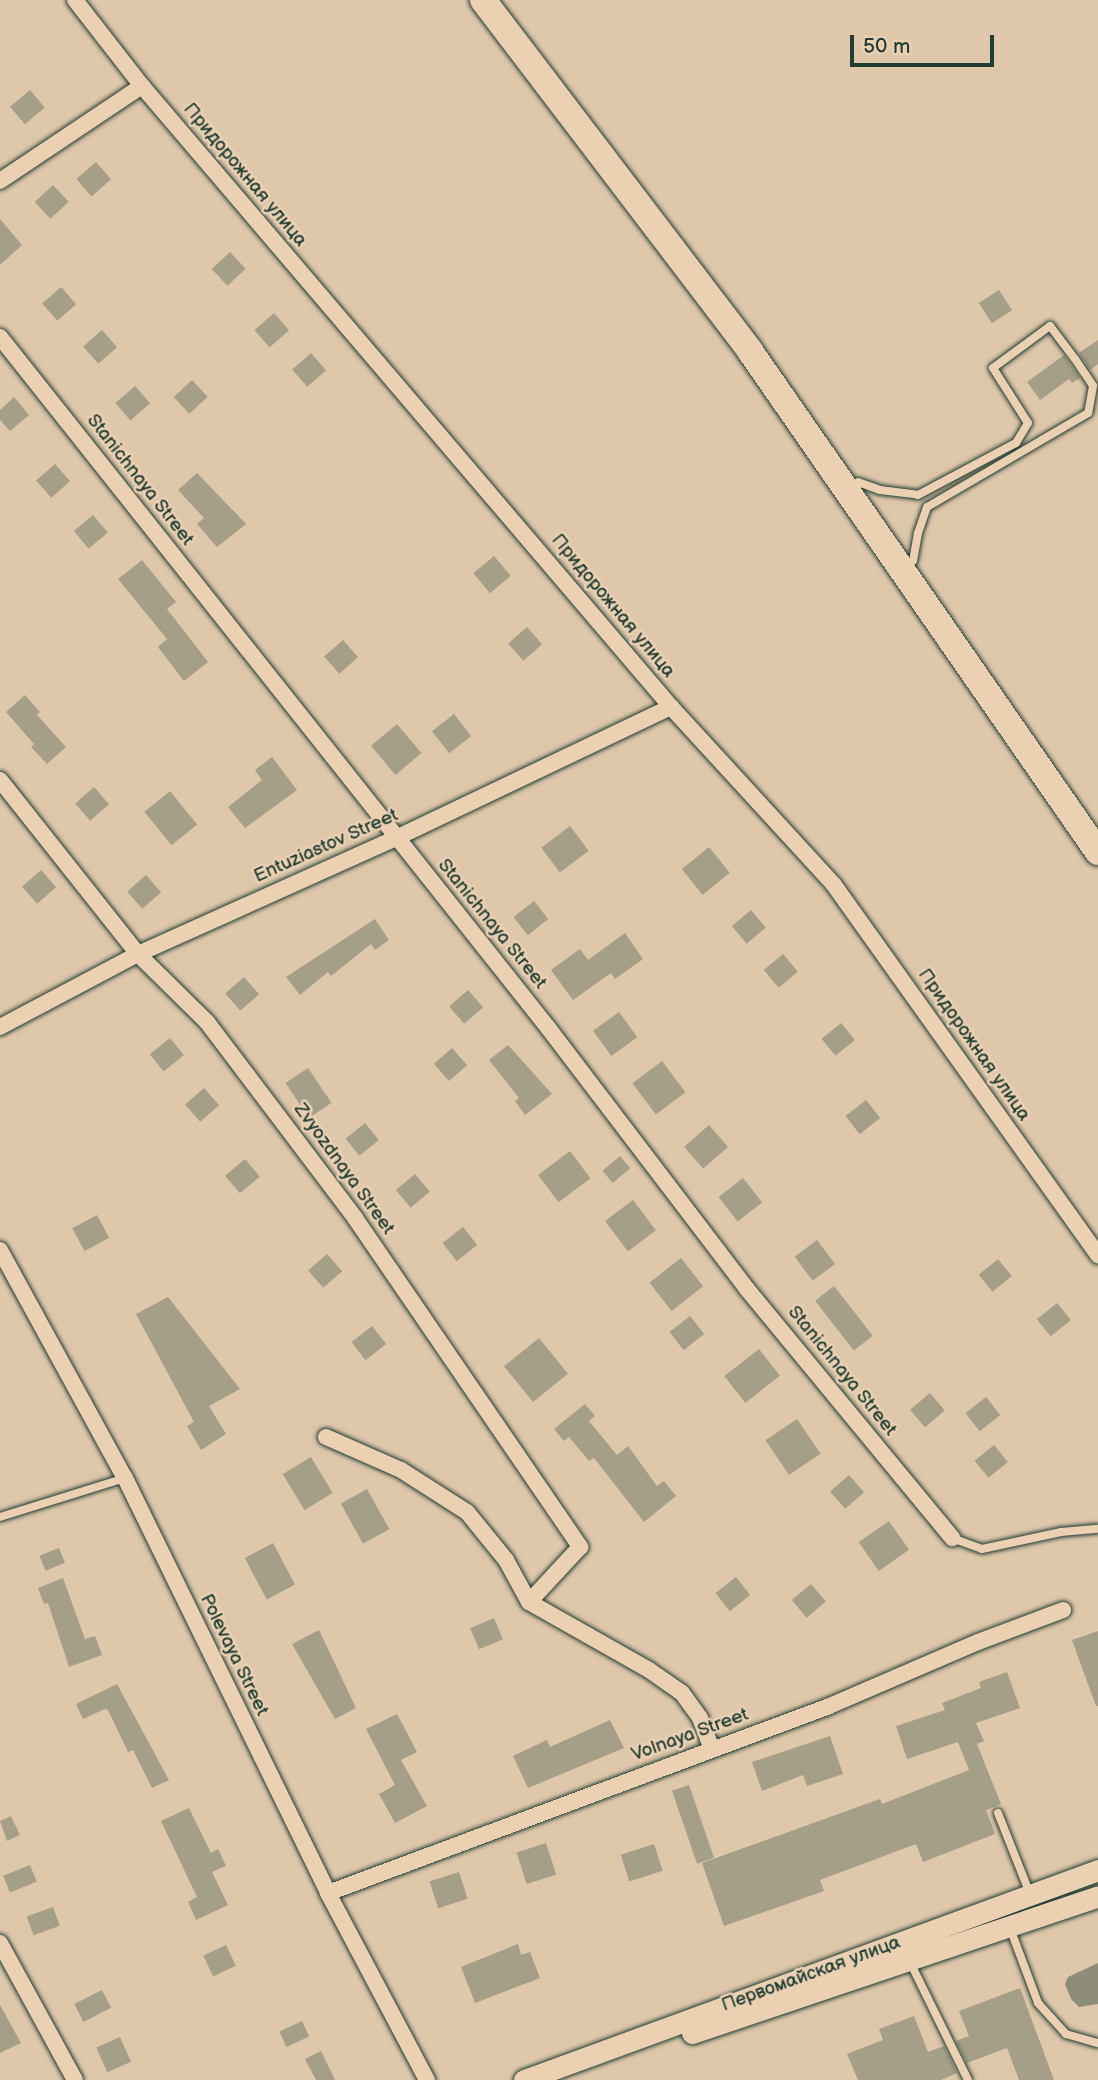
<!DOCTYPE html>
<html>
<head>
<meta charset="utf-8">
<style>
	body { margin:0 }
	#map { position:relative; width:1098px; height:2080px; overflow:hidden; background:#dfc7aa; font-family:"Balsamiq Sans",sans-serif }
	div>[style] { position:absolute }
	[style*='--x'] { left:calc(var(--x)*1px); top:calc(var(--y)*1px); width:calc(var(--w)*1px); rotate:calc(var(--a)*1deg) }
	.water>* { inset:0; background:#8d8d78 }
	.building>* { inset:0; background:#a59f88; transform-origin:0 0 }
	.roads { filter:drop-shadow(0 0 2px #1f3d34) drop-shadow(0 0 2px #1f3d34) }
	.service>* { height:8px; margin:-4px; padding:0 4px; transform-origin:4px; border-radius:4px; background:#ebd0b2 }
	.minor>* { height:16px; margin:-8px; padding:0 8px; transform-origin:8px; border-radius:8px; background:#ebd0b2 }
	.secondary>* { height:21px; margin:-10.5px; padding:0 10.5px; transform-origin:10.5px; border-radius:10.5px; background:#ebd0b2 }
	.trunk>* { height:26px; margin:-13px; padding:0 13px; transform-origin:13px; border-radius:13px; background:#ebd0b2 }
	span { translate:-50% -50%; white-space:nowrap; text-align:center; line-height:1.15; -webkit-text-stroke:5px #ebd0b2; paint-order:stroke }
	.street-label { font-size:19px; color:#1f3d34 }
	.scale { position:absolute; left:850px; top:35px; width:144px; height:32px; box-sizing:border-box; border:4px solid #1f3d34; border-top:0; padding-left:9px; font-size:21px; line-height:24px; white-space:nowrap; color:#1f3d34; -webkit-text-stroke:5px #ebd0b2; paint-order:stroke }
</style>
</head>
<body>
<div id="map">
	<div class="water">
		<i style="clip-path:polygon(1098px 1963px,1098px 2004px,1079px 2007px,1071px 1999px,1065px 1984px,1068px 1977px)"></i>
	</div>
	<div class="building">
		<i style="left:30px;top:90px;width:23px;height:26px;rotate:50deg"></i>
		<i style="left:96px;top:162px;width:23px;height:26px;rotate:49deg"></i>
		<i style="left:53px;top:185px;width:23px;height:25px;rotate:47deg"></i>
		<i style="clip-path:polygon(0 219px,22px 245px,0 265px)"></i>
		<i style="left:230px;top:252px;width:23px;height:25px;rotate:47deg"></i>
		<i style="left:61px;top:287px;width:23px;height:25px;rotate:49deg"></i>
		<i style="left:999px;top:290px;width:24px;height:24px;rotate:57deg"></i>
		<i style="left:274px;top:313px;width:23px;height:26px;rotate:49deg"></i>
		<i style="left:102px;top:330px;width:23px;height:25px;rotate:49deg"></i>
		<i style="clip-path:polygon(1098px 340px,1098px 364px,1090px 370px,1079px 353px)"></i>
		<i style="left:311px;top:353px;width:23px;height:25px;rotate:49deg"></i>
		<i style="clip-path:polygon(1064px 355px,1080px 378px,1072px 383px,1069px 379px,1040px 400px,1027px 382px)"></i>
		<i style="left:192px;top:380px;width:23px;height:25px;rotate:47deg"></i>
		<i style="left:135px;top:386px;width:23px;height:26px;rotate:49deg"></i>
		<i style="clip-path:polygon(14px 397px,29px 415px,10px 431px,0 420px,0 410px)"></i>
		<i style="left:55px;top:464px;width:23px;height:25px;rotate:49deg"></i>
		<i style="clip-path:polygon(197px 473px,246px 524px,217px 547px,197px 524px,204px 518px,178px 490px)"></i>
		<i style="left:93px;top:515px;width:23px;height:25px;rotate:50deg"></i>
		<i style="left:494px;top:556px;width:26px;height:27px;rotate:50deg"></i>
		<i style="clip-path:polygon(142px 560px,176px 602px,167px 609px,208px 662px,184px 681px,158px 647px,167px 639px,118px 579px)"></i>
		<i style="left:527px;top:627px;width:23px;height:25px;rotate:49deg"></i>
		<i style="left:343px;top:640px;width:23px;height:25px;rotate:49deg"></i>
		<i style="clip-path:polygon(25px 695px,40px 712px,37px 715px,66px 747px,47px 764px,31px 747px,34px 744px,6px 712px)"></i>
		<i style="left:454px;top:714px;width:28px;height:28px;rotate:52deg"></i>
		<i style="left:397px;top:724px;width:38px;height:34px;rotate:50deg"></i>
		<i style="clip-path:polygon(272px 757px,297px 790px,245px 828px,228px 807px,262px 780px,255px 770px)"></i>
		<i style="left:94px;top:787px;width:23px;height:25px;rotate:49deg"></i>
		<i style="left:170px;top:791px;width:43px;height:33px;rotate:51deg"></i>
		<i style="left:570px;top:826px;width:31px;height:36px;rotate:53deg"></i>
		<i style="left:709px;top:847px;width:33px;height:35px;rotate:51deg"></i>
		<i style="left:41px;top:870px;width:23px;height:25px;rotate:49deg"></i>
		<i style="left:146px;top:875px;width:23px;height:25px;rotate:49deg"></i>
		<i style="left:534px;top:901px;width:23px;height:26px;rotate:52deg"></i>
		<i style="left:751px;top:910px;width:23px;height:25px;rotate:50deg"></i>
		<i style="clip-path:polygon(375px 919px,389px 940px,375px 950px,371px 944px,331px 976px,328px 972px,300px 995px,286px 977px)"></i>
		<i style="clip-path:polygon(625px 933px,643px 959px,615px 979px,611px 973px,573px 1000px,551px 970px,580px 949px,588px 960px)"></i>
		<i style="left:783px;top:954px;width:23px;height:25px;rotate:50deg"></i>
		<i style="left:244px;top:977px;width:23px;height:25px;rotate:49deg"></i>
		<i style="left:468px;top:990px;width:23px;height:25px;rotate:49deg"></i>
		<i style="left:619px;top:1012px;width:31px;height:32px;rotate:54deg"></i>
		<i style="left:841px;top:1023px;width:22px;height:25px;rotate:51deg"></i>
		<i style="left:170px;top:1038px;width:22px;height:26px;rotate:51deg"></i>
		<i style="clip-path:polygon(508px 1045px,552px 1094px,525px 1115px,515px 1101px,519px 1098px,489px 1060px)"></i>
		<i style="left:452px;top:1048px;width:23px;height:24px;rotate:49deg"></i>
		<i style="left:662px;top:1061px;width:39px;height:37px;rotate:53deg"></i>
		<i style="left:308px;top:1068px;width:42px;height:27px;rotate:56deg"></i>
		<i style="left:204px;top:1088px;width:23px;height:25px;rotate:49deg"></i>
		<i style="left:866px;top:1100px;width:23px;height:26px;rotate:52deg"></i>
		<i style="left:365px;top:1123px;width:22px;height:25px;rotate:51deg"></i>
		<i style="left:709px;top:1125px;width:29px;height:33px;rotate:49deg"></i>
		<i style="left:570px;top:1151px;width:34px;height:40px;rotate:53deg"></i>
		<i style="left:620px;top:1156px;width:16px;height:23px;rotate:50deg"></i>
		<i style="left:245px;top:1159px;width:23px;height:26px;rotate:50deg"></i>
		<i style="left:415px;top:1174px;width:23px;height:25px;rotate:50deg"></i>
		<i style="left:743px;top:1178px;width:31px;height:31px;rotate:52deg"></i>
		<i style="left:633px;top:1200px;width:38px;height:35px;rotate:53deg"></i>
		<i style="left:97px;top:1215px;width:26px;height:28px;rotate:62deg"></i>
		<i style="left:463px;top:1227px;width:23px;height:26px;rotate:52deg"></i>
		<i style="left:817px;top:1240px;width:30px;height:28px;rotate:53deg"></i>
		<i style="left:327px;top:1254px;width:23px;height:25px;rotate:49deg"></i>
		<i style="left:681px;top:1258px;width:36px;height:40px;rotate:52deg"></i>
		<i style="left:998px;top:1259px;width:22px;height:25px;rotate:51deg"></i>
		<i style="left:834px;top:1286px;width:63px;height:24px;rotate:52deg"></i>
		<i style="clip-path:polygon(168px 1297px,240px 1389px,209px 1406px,226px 1434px,201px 1450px,187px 1426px,194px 1422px,136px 1314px)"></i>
		<i style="left:1057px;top:1303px;width:22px;height:26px;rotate:51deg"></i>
		<i style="left:690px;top:1316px;width:23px;height:26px;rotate:52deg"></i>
		<i style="left:372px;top:1326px;width:23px;height:26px;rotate:52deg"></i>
		<i style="left:539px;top:1338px;width:46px;height:45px;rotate:51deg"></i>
		<i style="left:759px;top:1349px;width:34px;height:44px;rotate:52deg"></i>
		<i style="left:930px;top:1393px;width:23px;height:26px;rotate:50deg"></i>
		<i style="left:986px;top:1397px;width:23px;height:26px;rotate:52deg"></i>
		<i style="clip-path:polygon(585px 1404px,595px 1416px,589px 1421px,617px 1455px,628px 1446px,657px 1486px,664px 1481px,676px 1496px,644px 1522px,594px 1458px,589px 1461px,569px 1437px,564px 1441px,554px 1429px)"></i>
		<i style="left:797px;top:1419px;width:42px;height:38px;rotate:56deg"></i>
		<i style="left:994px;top:1445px;width:22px;height:25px;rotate:51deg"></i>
		<i style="left:311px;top:1457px;width:42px;height:33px;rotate:59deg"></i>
		<i style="left:849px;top:1475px;width:23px;height:25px;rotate:49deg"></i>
		<i style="left:367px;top:1489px;width:46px;height:30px;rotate:61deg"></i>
		<i style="left:889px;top:1521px;width:35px;height:37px;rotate:55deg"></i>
		<i style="left:273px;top:1543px;width:47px;height:32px;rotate:62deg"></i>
		<i style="left:59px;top:1548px;width:16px;height:21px;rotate:68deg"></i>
		<i style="left:736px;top:1577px;width:23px;height:26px;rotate:52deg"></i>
		<i style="clip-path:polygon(63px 1578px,85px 1639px,95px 1636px,102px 1655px,69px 1667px,48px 1603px,44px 1604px,38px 1588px)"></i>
		<i style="left:811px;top:1584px;width:23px;height:25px;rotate:50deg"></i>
		<i style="left:494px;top:1618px;width:23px;height:26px;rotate:67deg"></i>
		<i style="clip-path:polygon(319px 1630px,356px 1708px,335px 1719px,292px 1644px)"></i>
		<i style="clip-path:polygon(1098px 1631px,1098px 1706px,1096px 1706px,1072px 1640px)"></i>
		<i style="clip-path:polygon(1007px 1672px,1020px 1708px,976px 1723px,984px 1741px,977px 1744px,1001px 1804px,986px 1810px,995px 1834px,923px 1862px,916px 1844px,820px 1880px,824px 1891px,724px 1926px,702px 1863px,880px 1799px,882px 1804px,969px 1770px,958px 1742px,907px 1759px,896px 1726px,945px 1710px,942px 1703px,981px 1688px,979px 1682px)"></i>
		<i style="clip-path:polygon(117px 1684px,169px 1780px,152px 1788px,133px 1750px,128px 1752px,108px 1710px,105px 1709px,83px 1719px,76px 1704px)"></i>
		<i style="clip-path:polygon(397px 1714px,417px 1752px,401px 1760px,427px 1806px,395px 1823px,379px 1794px,395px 1785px,366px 1729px)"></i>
		<i style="clip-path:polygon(610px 1720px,624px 1748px,528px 1788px,513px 1756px,547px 1740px,550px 1747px)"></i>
		<i style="clip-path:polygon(830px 1736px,843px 1774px,807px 1786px,803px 1775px,762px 1791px,752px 1762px)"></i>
		<i style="left:689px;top:1785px;width:77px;height:18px;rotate:71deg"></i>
		<i style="clip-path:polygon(189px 1808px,211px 1853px,218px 1849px,226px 1866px,212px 1872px,228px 1905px,196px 1920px,188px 1902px,197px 1897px,161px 1821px)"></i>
		<i style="clip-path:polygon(11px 1816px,20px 1835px,7px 1841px,0 1821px)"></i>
		<i style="left:546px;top:1843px;width:33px;height:31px;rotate:72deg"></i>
		<i style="left:654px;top:1844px;width:28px;height:35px;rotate:72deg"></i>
		<i style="left:30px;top:1865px;width:18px;height:29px;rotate:68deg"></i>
		<i style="left:459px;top:1872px;width:28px;height:31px;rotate:72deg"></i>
		<i style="left:53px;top:1907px;width:20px;height:28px;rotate:70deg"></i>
		<i style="clip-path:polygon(518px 1944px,521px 1955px,530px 1952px,540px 1978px,475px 2003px,461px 1967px)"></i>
		<i style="left:226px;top:1945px;width:23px;height:25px;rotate:65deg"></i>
		<i style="clip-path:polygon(1020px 1988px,1054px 2080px,1019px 2080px,1007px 2048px,967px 2063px,956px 2041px,969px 2036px,959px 2011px)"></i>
		<i style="left:102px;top:1990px;width:20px;height:31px;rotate:63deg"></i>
		<i style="clip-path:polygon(0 2005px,21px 2043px,0 2053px)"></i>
		<i style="clip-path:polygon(914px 2016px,928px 2052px,944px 2046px,957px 2073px,941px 2080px,858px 2080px,847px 2054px,883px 2040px,879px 2029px)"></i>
		<i style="left:302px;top:2021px;width:17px;height:25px;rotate:65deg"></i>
		<i style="left:120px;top:2037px;width:27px;height:26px;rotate:66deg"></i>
		<i style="clip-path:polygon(321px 2051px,335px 2080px,316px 2080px,305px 2059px)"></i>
	</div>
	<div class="roads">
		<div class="service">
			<i style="--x:858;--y:482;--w:23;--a:20"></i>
			<i style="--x:880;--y:490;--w:38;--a:7"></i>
			<i style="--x:918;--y:495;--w:111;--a:-28"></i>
			<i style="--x:1016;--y:443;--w:23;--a:-59"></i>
			<i style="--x:1028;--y:423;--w:65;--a:-122.5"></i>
			<i style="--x:993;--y:368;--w:71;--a:-36.4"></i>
			<i style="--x:1050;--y:326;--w:41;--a:52.9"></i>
			<i style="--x:1075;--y:359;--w:32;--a:56"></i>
			<i style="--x:1093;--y:386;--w:27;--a:100"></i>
			<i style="--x:1088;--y:413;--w:186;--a:149.7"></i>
			<i style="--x:927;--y:507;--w:28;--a:109"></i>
			<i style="--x:918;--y:533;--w:28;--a:100"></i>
			<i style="--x:0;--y:1517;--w:131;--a:-17.3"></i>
			<i style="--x:952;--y:1538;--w:32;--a:20"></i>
			<i style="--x:982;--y:1549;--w:81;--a:-12.1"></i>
			<i style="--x:1061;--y:1532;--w:37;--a:-5"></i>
			<i style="--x:998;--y:1813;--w:87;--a:68.4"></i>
			<i style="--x:1010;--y:1928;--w:80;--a:69.5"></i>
			<i style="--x:1038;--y:2003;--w:42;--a:47.9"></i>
			<i style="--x:1066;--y:2034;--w:33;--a:16"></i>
			<i style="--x:910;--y:1962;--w:131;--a:63.8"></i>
		</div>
		<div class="minor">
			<i style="--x:75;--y:0;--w:109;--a:52.1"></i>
			<i style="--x:142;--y:86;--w:816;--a:49.57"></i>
			<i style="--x:671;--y:707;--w:241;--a:47.5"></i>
			<i style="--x:834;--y:885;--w:455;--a:54.5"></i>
			<i style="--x:0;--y:181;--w:171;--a:-33.8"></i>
			<i style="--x:0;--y:337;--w:883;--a:51.57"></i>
			<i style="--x:549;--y:1029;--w:327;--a:52.7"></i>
			<i style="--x:747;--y:1289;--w:323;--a:50.5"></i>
			<i style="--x:0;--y:780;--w:222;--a:51.6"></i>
			<i style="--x:138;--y:954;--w:97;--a:44.6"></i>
			<i style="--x:207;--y:1022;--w:246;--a:52.9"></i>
			<i style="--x:355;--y:1218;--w:399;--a:55.6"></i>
			<i style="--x:580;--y:1547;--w:75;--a:132.8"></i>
			<i style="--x:0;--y:1027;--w:156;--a:-27.9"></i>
			<i style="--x:138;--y:954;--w:283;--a:-24.2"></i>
			<i style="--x:396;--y:838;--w:305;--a:-25.5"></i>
			<i style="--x:0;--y:1250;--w:260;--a:61.3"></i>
			<i style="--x:125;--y:1478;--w:462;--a:63.9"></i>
			<i style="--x:328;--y:1893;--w:212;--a:62.1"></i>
			<i style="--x:326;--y:1437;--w:82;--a:23.7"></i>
			<i style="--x:401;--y:1470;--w:78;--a:32.5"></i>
			<i style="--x:467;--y:1512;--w:62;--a:50.9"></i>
			<i style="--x:506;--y:1560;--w:48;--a:61.3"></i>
			<i style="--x:529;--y:1602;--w:138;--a:29.5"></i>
			<i style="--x:649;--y:1670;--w:40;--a:34.9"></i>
			<i style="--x:682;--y:1693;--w:31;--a:54"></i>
			<i style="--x:700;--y:1718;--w:33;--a:69"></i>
			<i style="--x:328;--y:1893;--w:533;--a:-20.44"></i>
			<i style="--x:827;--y:1707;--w:164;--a:-23.3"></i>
			<i style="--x:978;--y:1642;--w:91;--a:-20.6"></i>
			<i style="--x:0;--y:1943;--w:156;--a:61.3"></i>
		</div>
		<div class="secondary">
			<i style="--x:692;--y:2033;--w:428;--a:-18.6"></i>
			<i style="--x:524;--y:2080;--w:611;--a:-20.1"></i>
		</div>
		<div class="trunk">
			<i style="--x:483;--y:0;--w:441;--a:52.7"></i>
			<i style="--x:750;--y:351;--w:610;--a:55.22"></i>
		</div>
	</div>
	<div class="street-label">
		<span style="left:245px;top:175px;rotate:50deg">Придорожная улица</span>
		<span style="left:140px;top:480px;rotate:52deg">Stanichnaya Street</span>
		<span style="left:613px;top:606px;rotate:50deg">Придорожная улица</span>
		<span style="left:326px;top:846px;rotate:-24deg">Entuziastov Street</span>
		<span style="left:492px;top:924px;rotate:51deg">Stanichnaya Street</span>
		<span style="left:974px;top:1045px;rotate:55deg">Придорожная улица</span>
		<span style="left:344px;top:1169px;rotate:54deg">Zvyozdnaya Street</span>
		<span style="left:842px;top:1371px;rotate:51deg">Stanichnaya Street</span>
		<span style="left:234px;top:1655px;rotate:64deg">Polevaya Street</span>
		<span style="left:690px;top:1735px;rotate:-20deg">Volnaya Street</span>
		<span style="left:811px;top:1974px;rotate:-20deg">Первомайская улица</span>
	</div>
	<div class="scale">50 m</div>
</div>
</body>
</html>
